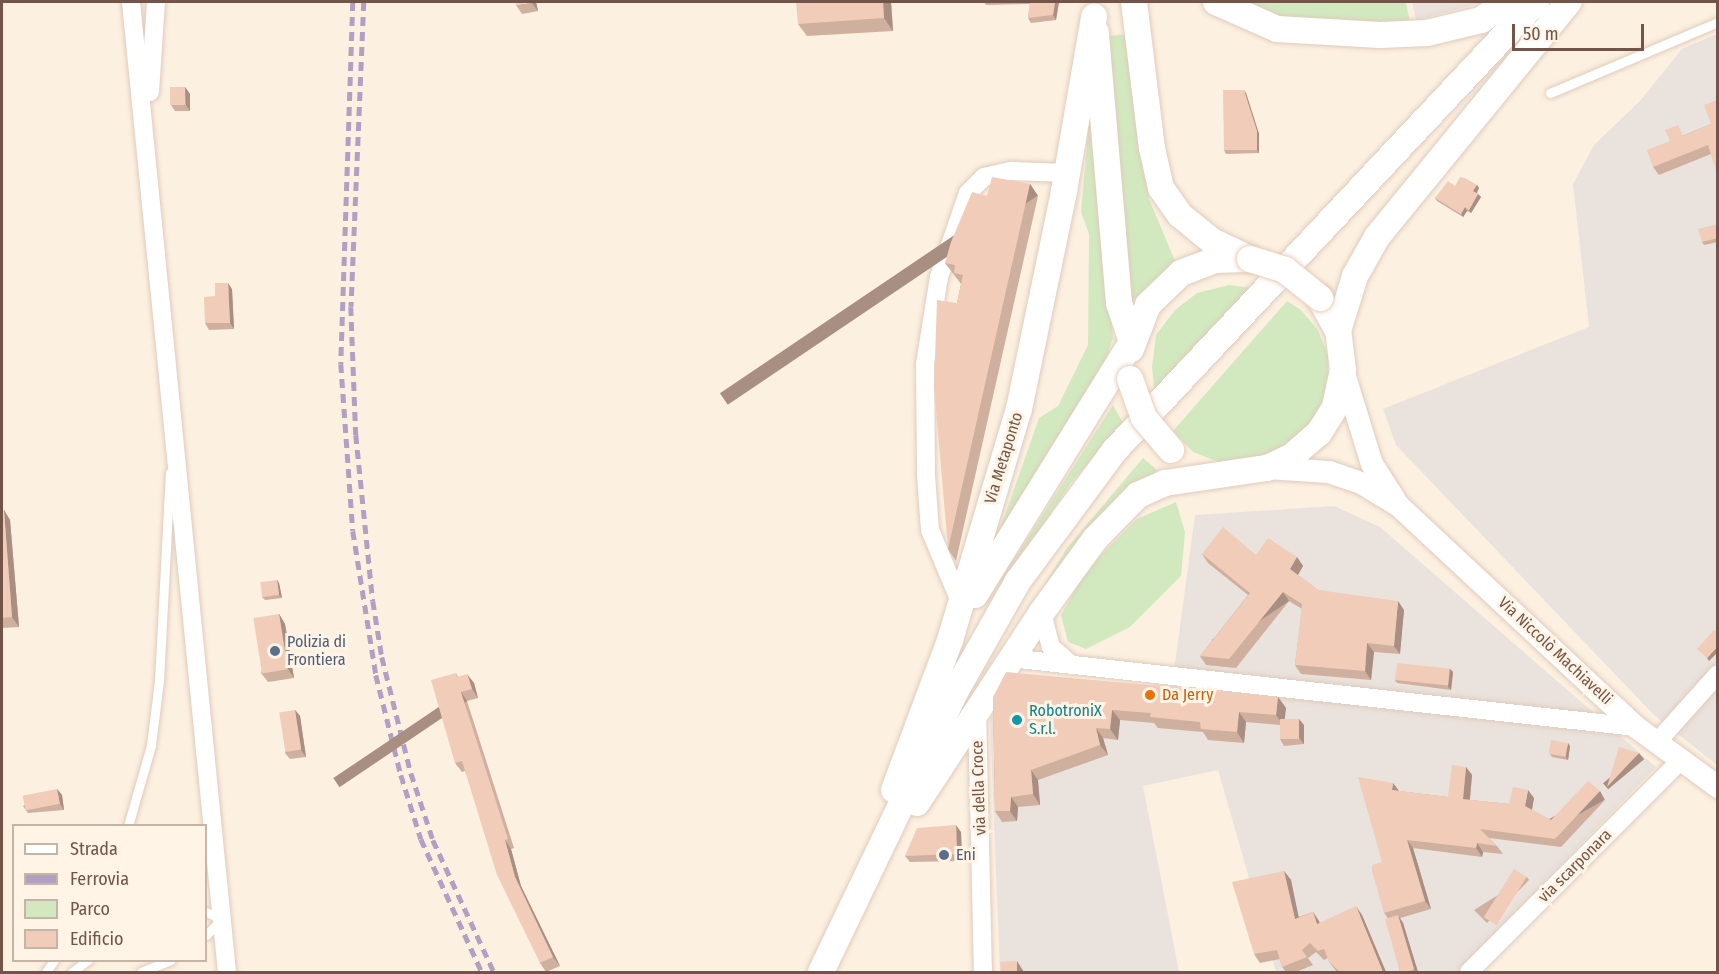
<!DOCTYPE html>
<html>
<head>
<meta charset="utf-8">
<style>
	body { margin:0 }
	#map { position:relative; width:1719px; height:974px; overflow:hidden; background:#fcf0e0; font-family:"Fira Sans Condensed",sans-serif }
	div>[style] { position:absolute }
	[style*='--x'] { left:calc(var(--x)*1px); top:calc(var(--y)*1px); width:calc(var(--w)*1px); rotate:calc(var(--a)*1deg) }
	.industrial>* { inset:0; background:#eae2dc }
	.green>* { inset:0; background:#d2e9bf }
	.roads { filter:drop-shadow(0 0 2px #e0cbbc) drop-shadow(0 0 2px #e0cbbc) }
	.service>* { height:9px; margin:-4.5px; padding:0 4.5px; transform-origin:4.5px; border-radius:4.5px; background:#fff }
	.minor>* { height:18px; margin:-9px; padding:0 9px; transform-origin:9px; border-radius:9px; background:#fff }
	.tertiary>* { height:22px; margin:-11px; padding:0 11px; transform-origin:11px; border-radius:11px; background:#fff }
	.secondary>* { height:26px; margin:-13px; padding:0 13px; transform-origin:13px; border-radius:13px; background:#fff }
	.rail>* { height:4.5px; margin-top:-2.25px; transform-origin:0; background:repeating-linear-gradient(90deg,#b1a0c4 0 9px,transparent 0 15px) }
	.bridges { filter:drop-shadow(0 0 2px #e7cebc) drop-shadow(0 0 2px #e7cebc) }
	.secondary-bridge>* { height:26px; margin:-13px; padding:0 13px; transform-origin:13px; border-radius:13px; background:#fff }
	.wall>* { inset:0; background:#cfaf9e }
	.shaded-wall>* { inset:0; background:#a98f81; transform-origin:0 0 }
	.building>* { inset:0; background:#f1ccb8; transform-origin:0 0 }
	.dots>* { width:16px; height:16px; translate:-50% -50%; box-sizing:border-box; border:3px solid #fff4e6; border-radius:50% }
	span { translate:-50% -50%; white-space:nowrap; text-align:center; line-height:1.15; -webkit-text-stroke:6px #fff4e6; paint-order:stroke }
	.street-label { font-size:16px; color:#725548 }
	.service-label { font-size:16px; color:#4e5e75 }
	.left { translate:0 -50%; text-align:left }
	.food-label { font-size:16px; color:#c56008 }
	.culture-label { font-size:16px; color:#0d838f }
	.frame { position:absolute; inset:0; border:3px solid #725548; pointer-events:none }
	.legend { position:absolute; left:12px; top:824px; width:195px; height:138px; box-sizing:border-box; background:#fff4e6; border:2px solid #c7b4a7; margin:0; padding:8px 10px; list-style:none; font-size:18px; color:#725548 }
	.legend li { display:flex; align-items:center; gap:12px; height:30px }
	.legend b { width:30px; border:2px solid #c7b4a7 }
	.scale { position:absolute; left:1512px; top:24px; width:132px; height:27px; box-sizing:border-box; border:3px solid #725548; border-top:0; padding-left:8px; font-size:18px; line-height:21px; white-space:nowrap; color:#725548; -webkit-text-stroke:4px #fff4e6; paint-order:stroke }
</style>
</head>
<body>
<div id="map">
	<div class="industrial">
		<i style="clip-path:polygon(1412px 2px,1485px 2px,1416px 20px)"></i>
		<i style="clip-path:polygon(1717px 34px,1717px 765px,1654px 715px,1396px 445px,1383px 409px,1589px 327px,1573px 184px,1594px 145px,1640px 101px,1682px 49px)"></i>
		<i style="clip-path:polygon(1334px 506px,1380px 527px,1656px 767px,1457px 972px,1276px 972px,1218px 770px,1143px 786px,1179px 972px,1000px 972px,990px 719px,1016px 676px,1172px 686px,1195px 515px)"></i>
	</div>
	<div class="green">
		<i style="clip-path:polygon(1238px 2px,1406px 2px,1410px 23px,1276px 17px)"></i>
		<i style="clip-path:polygon(1126px 34px,1149px 199px,1175px 261px,1132px 301px,1108px 36px)"></i>
		<i style="clip-path:polygon(1091px 100px,1113px 338px,1101px 374px,998px 535px,1039px 418px,1058px 406px,1088px 345px,1089px 234px,1081px 212px)"></i>
		<i style="clip-path:polygon(1229px 285px,1251px 288px,1155px 394px,1152px 367px,1156px 335px,1175px 310px,1197px 293px)"></i>
		<i style="clip-path:polygon(1287px 301px,1301px 310px,1318px 330px,1328px 356px,1328px 383px,1319px 418px,1298px 443px,1268px 458px,1227px 465px,1193px 452px,1173px 431px)"></i>
		<i style="clip-path:polygon(1113px 405px,1123px 423px,1070px 484px,1006px 582px,1001px 580px)"></i>
		<i style="clip-path:polygon(1143px 458px,1157px 470px,1080px 544px,995px 667px,1067px 548px)"></i>
		<i style="clip-path:polygon(1176px 502px,1185px 532px,1181px 576px,1130px 627px,1086px 649px,1068px 642px,1061px 615px,1086px 570px,1137px 519px)"></i>
	</div>
	<div class="roads">
		<div class="service">
			<i style="--x:1550;--y:93;--w:182;--a:-22.9"></i>
			<i style="--x:128;--y:826;--w:84;--a:-74.1"></i>
			<i style="--x:151;--y:745;--w:64;--a:-82.9"></i>
			<i style="--x:159;--y:681;--w:209;--a:-87"></i>
			<i style="--x:206;--y:912;--w:17;--a:24"></i>
			<i style="--x:222;--y:919;--w:23;--a:135"></i>
			<i style="--x:46;--y:972;--w:14;--a:-56"></i>
			<i style="--x:72;--y:972;--w:20;--a:-37"></i>
			<i style="--x:141;--y:972;--w:32;--a:-22"></i>
		</div>
		<div class="minor">
			<i style="--x:131;--y:2;--w:975;--a:84.35"></i>
			<i style="--x:150;--y:92;--w:90;--a:-86.2"></i>
			<i style="--x:961;--y:604;--w:80;--a:-112.7"></i>
			<i style="--x:930;--y:530;--w:55;--a:-94.2"></i>
			<i style="--x:926;--y:475;--w:111;--a:-90.5"></i>
			<i style="--x:925;--y:364;--w:88;--a:-80.9"></i>
			<i style="--x:939;--y:277;--w:89;--a:-71"></i>
			<i style="--x:968;--y:193;--w:23;--a:-45"></i>
			<i style="--x:984;--y:177;--w:28;--a:-13"></i>
			<i style="--x:1011;--y:171;--w:56;--a:2"></i>
			<i style="--x:1042;--y:612;--w:36;--a:76"></i>
			<i style="--x:1051;--y:647;--w:28;--a:41"></i>
			<i style="--x:1010;--y:658;--w:630;--a:6.29"></i>
			<i style="--x:977;--y:711;--w:261;--a:88.7"></i>
			<i style="--x:1657;--y:742;--w:91;--a:-48.1"></i>
			<i style="--x:1469;--y:972;--w:301;--a:-45"></i>
		</div>
		<div class="tertiary">
			<i style="--x:1343;--y:370;--w:98;--a:72.9"></i>
			<i style="--x:1372;--y:464;--w:43;--a:57.4"></i>
			<i style="--x:1267;--y:468;--w:62;--a:3.7"></i>
			<i style="--x:1329;--y:472;--w:36;--a:19"></i>
			<i style="--x:1363;--y:484;--w:42;--a:31.4"></i>
			<i style="--x:1399;--y:506;--w:324;--a:43"></i>
			<i style="--x:1636;--y:727;--w:102;--a:36.2"></i>
		</div>
		<div class="secondary">
			<i style="--x:1134;--y:2;--w:147;--a:83"></i>
			<i style="--x:1152;--y:148;--w:41;--a:77.3"></i>
			<i style="--x:1161;--y:188;--w:33;--a:55"></i>
			<i style="--x:1180;--y:215;--w:41;--a:39.1"></i>
			<i style="--x:1212;--y:241;--w:42;--a:25.3"></i>
			<i style="--x:1216;--y:2;--w:67;--a:23.9"></i>
			<i style="--x:1277;--y:29;--w:103;--a:3.3"></i>
			<i style="--x:1380;--y:35;--w:47;--a:-2.4"></i>
			<i style="--x:1427;--y:33;--w:56;--a:-13.5"></i>
			<i style="--x:1481;--y:20;--w:32;--a:-35"></i>
			<i style="--x:1338;--y:331;--w:58;--a:-72.8"></i>
			<i style="--x:1355;--y:276;--w:45;--a:-60.6"></i>
			<i style="--x:1377;--y:237;--w:303;--a:-50.8"></i>
			<i style="--x:1131;--y:349;--w:47;--a:-68.9"></i>
			<i style="--x:1148;--y:305;--w:46;--a:-44.1"></i>
			<i style="--x:1181;--y:273;--w:36;--a:-21"></i>
			<i style="--x:1215;--y:260;--w:31;--a:-2"></i>
			<i style="--x:975;--y:595;--w:298;--a:-58.2"></i>
			<i style="--x:1132;--y:342;--w:41;--a:-108.4"></i>
			<i style="--x:1119;--y:303;--w:272;--a:-94.9"></i>
			<i style="--x:894;--y:790;--w:160;--a:-69.5"></i>
			<i style="--x:950;--y:640;--w:241;--a:-73.4"></i>
			<i style="--x:1019;--y:409;--w:223;--a:-78.3"></i>
			<i style="--x:1064;--y:191;--w:177;--a:-80.2"></i>
			<i style="--x:917;--y:803;--w:228;--a:-56.8"></i>
			<i style="--x:1042;--y:612;--w:90;--a:-54"></i>
			<i style="--x:1095;--y:539;--w:62;--a:-45.7"></i>
			<i style="--x:1138;--y:495;--w:30;--a:-24"></i>
			<i style="--x:1165;--y:483;--w:103;--a:-8.4"></i>
			<i style="--x:1267;--y:468;--w:26;--a:-25"></i>
			<i style="--x:1291;--y:457;--w:37;--a:-41"></i>
			<i style="--x:1319;--y:433;--w:31;--a:-58"></i>
			<i style="--x:1335;--y:407;--w:38;--a:-78"></i>
			<i style="--x:1343;--y:370;--w:39;--a:-97"></i>
			<i style="--x:1338;--y:331;--w:38;--a:-119"></i>
			<i style="--x:821;--y:972;--w:308;--a:-64.4"></i>
			<i style="--x:954;--y:694;--w:130;--a:-60.5"></i>
			<i style="--x:1018;--y:581;--w:163;--a:-53.5"></i>
			<i style="--x:1115;--y:450;--w:615;--a:-46.78"></i>
		</div>
	</div>
	<div class="rail">
		<i style="--x:353;--y:2;--w:362;--a:91.9"></i>
		<i style="--x:341;--y:364;--w:167;--a:85.9"></i>
		<i style="--x:353;--y:531;--w:146;--a:80.9"></i>
		<i style="--x:376;--y:675;--w:103;--a:76"></i>
		<i style="--x:401;--y:775;--w:67;--a:72.6"></i>
		<i style="--x:421;--y:839;--w:146;--a:65.4"></i>
		<i style="--x:364;--y:2;--w:305;--a:92.4"></i>
		<i style="--x:351;--y:307;--w:128;--a:87.8"></i>
		<i style="--x:356;--y:435;--w:167;--a:84.2"></i>
		<i style="--x:373;--y:601;--w:57;--a:80.9"></i>
		<i style="--x:382;--y:657;--w:120;--a:76"></i>
		<i style="--x:411;--y:773;--w:71;--a:71.8"></i>
		<i style="--x:433;--y:840;--w:145;--a:65.2"></i>
	</div>
	<div class="bridges">
		<div class="secondary-bridge">
			<i style="--x:1250;--y:259;--w:37;--a:17"></i>
			<i style="--x:1285;--y:270;--w:45;--a:38.7"></i>
			<i style="--x:1130;--y:379;--w:41;--a:70.3"></i>
			<i style="--x:1144;--y:418;--w:42;--a:49.8"></i>
		</div>
	</div>
	<div class="wall">
		<i style="clip-path:polygon(536px 2px,538px 11px,522px 14px,516px 5px)"></i>
		<i style="clip-path:polygon(891px 2px,893px 31px,807px 36px,798px 24px)"></i>
		<i style="clip-path:polygon(984px 2px,1059px 2px,1056px 20px,1031px 23px,1028px 18px,1030px 4px,986px 5px)"></i>
		<i style="clip-path:polygon(185px 87px,190px 94px,190px 111px,175px 111px,171px 105px)"></i>
		<i style="clip-path:polygon(1246px 93px,1259px 134px,1259px 153px,1226px 154px,1224px 150px)"></i>
		<i style="clip-path:polygon(1718px 100px,1718px 172px,1711px 154px,1659px 175px,1653px 167px,1670px 141px,1711px 124px)"></i>
		<i style="clip-path:polygon(1030px 184px,1038px 196px,956px 561px,948px 549px,957px 303px,961px 284px,945px 263px,987px 196px)"></i>
		<i style="clip-path:polygon(1477px 185px,1479px 188px,1477px 193px,1481px 197px,1471px 213px,1467px 211px,1463px 217px,1437px 201px,1435px 198px,1455px 186px)"></i>
		<i style="clip-path:polygon(1718px 224px,1718px 242px,1704px 245px,1702px 242px)"></i>
		<i style="clip-path:polygon(232px 289px,234px 329px,209px 330px,205px 323px,215px 296px)"></i>
		<i style="clip-path:polygon(4px 510px,10px 520px,19px 627px,2px 628px,2px 511px)"></i>
		<i style="clip-path:polygon(1202px 554px,1256px 555px,1297px 557px,1303px 566px,1298px 575px,1318px 590px,1404px 610px,1400px 654px,1374px 652px,1371px 680px,1301px 674px,1295px 665px,1302px 609px,1289px 601px,1236px 668px,1206px 665px,1200px 656px,1248px 595px,1208px 563px)"></i>
		<i style="clip-path:polygon(277px 580px,279px 583px,282px 598px,265px 600px,262px 597px)"></i>
		<i style="clip-path:polygon(279px 614px,285px 624px,294px 678px,268px 682px,261px 673px)"></i>
		<i style="clip-path:polygon(1450px 669px,1453px 672px,1451px 690px,1397px 683px,1395px 680px)"></i>
		<i style="clip-path:polygon(456px 673px,458px 677px,474px 683px,478px 698px,467px 701px,514px 848px,511px 849px,521px 886px,560px 966px,546px 972px,540px 963px,465px 771px,462px 772px,455px 763px)"></i>
		<i style="clip-path:polygon(993px 697px,1278px 697px,1286px 708px,1284px 719px,1304px 725px,1304px 744px,1284px 746px,1280px 739px,1280px 725px,1246px 722px,1244px 743px,1208px 740px,1203px 732px,1158px 728px,1154px 723px,1120px 720px,1118px 740px,1103px 738px,1108px 755px,1038px 780px,1040px 805px,1018px 807px,1017px 821px,1002px 822px,995px 811px)"></i>
		<i style="clip-path:polygon(295px 710px,300px 716px,306px 757px,290px 759px,285px 753px)"></i>
		<i style="clip-path:polygon(1570px 746px,1568px 760px,1552px 757px,1550px 754px)"></i>
		<i style="clip-path:polygon(1466px 767px,1472px 775px,1470px 800px,1509px 804px,1534px 798px,1532px 810px,1551px 820px,1605px 800px,1561px 847px,1489px 838px,1497px 846px,1503px 854px,1483px 852px,1482px 857px,1413px 848px,1431px 909px,1400px 918px,1403px 923px,1418px 972px,1400px 972px,1388px 918px,1384px 913px,1393px 783px,1399px 791px,1448px 797px)"></i>
		<i style="clip-path:polygon(57px 789px,62px 795px,64px 810px,28px 813px,23px 806px)"></i>
		<i style="clip-path:polygon(961px 832px,962px 861px,910px 862px,905px 856px)"></i>
		<i style="clip-path:polygon(1284px 871px,1291px 880px,1298px 917px,1313px 912px,1320px 923px,1362px 915px,1386px 972px,1337px 972px,1329px 962px,1328px 958px,1324px 960px,1316px 952px,1308px 958px,1313px 965px,1296px 972px,1286px 972px,1282px 967px,1280px 959px,1260px 963px,1254px 954px)"></i>
		<i style="clip-path:polygon(1527px 877px,1529px 880px,1487px 923px,1474px 910px)"></i>
	</div>
	<div class="shaded-wall">
		<i style="clip-path:polygon(531px 2px,536px 2px,538px 11px)"></i>
		<i style="clip-path:polygon(883px 2px,891px 2px,893px 31px,884px 18px)"></i>
		<i style="clip-path:polygon(1055px 2px,1059px 2px,1056px 20px,1053px 15px)"></i>
		<i style="clip-path:polygon(185px 87px,190px 94px,190px 111px,186px 105px)"></i>
		<i style="clip-path:polygon(1244px 90px,1246px 93px,1259px 134px,1259px 153px,1257px 150px)"></i>
		<i style="left:1030px;top:184px;width:14px;height:374px;rotate:56deg"></i>
		<i style="clip-path:polygon(1477px 185px,1479px 188px,1476px 194px,1473px 191px)"></i>
		<i style="clip-path:polygon(1478px 194px,1481px 197px,1471px 213px,1469px 210px)"></i>
		<i style="clip-path:polygon(1465px 207px,1467px 211px,1463px 217px,1461px 214px)"></i>
		<i style="clip-path:polygon(228px 283px,232px 289px,234px 329px,230px 323px)"></i>
		<i style="clip-path:polygon(4px 510px,10px 520px,19px 627px,12px 617px)"></i>
		<i style="clip-path:polygon(1297px 557px,1303px 566px,1296px 578px,1290px 569px)"></i>
		<i style="clip-path:polygon(277px 580px,279px 583px,282px 598px,279px 595px)"></i>
		<i style="left:1283px;top:592px;width:11px;height:86px;rotate:56deg"></i>
		<i style="clip-path:polygon(1398px 601px,1404px 610px,1400px 654px,1394px 646px)"></i>
		<i style="clip-path:polygon(279px 614px,285px 624px,294px 678px,288px 669px)"></i>
		<i style="clip-path:polygon(1367px 643px,1374px 652px,1371px 680px,1365px 671px)"></i>
		<i style="clip-path:polygon(1718px 646px,1718px 652px,1709px 661px,1707px 658px)"></i>
		<i style="clip-path:polygon(1450px 669px,1453px 672px,1451px 690px,1448px 687px)"></i>
		<i style="clip-path:polygon(467px 674px,474px 683px,478px 698px,472px 689px)"></i>
		<i style="left:461px;top:692px;width:11px;height:154px;rotate:56deg"></i>
		<i style="clip-path:polygon(1278px 697px,1286px 708px,1284px 726px,1276px 715px)"></i>
		<i style="clip-path:polygon(295px 710px,300px 716px,306px 757px,301px 750px)"></i>
		<i style="clip-path:polygon(1112px 710px,1120px 720px,1118px 740px,1110px 729px)"></i>
		<i style="clip-path:polygon(1239px 712px,1246px 722px,1244px 743px,1237px 732px)"></i>
		<i style="clip-path:polygon(1299px 719px,1304px 725px,1304px 744px,1299px 738px)"></i>
		<i style="clip-path:polygon(1096px 728px,1103px 738px,1108px 755px,1100px 745px)"></i>
		<i style="clip-path:polygon(1568px 743px,1570px 746px,1568px 760px,1566px 757px)"></i>
		<i style="left:1639px;top:753px;width:8px;height:47px;rotate:50deg"></i>
		<i style="clip-path:polygon(1466px 767px,1472px 775px,1469px 807px,1463px 799px)"></i>
		<i style="clip-path:polygon(1031px 770px,1038px 780px,1040px 805px,1033px 794px)"></i>
		<i style="clip-path:polygon(1393px 783px,1399px 791px,1392px 790px)"></i>
		<i style="clip-path:polygon(57px 789px,62px 795px,64px 810px,60px 804px)"></i>
		<i style="clip-path:polygon(1528px 790px,1534px 798px,1531px 814px,1525px 806px)"></i>
		<i style="left:1600px;top:791px;width:10px;height:66px;rotate:61deg"></i>
		<i style="clip-path:polygon(1011px 797px,1018px 807px,1017px 821px,1010px 811px)"></i>
		<i style="clip-path:polygon(956px 825px,961px 832px,962px 861px,957px 854px)"></i>
		<i style="clip-path:polygon(505px 840px,511px 849px,521px 886px,560px 966px,553px 957px,515px 877px)"></i>
		<i style="clip-path:polygon(1407px 840px,1413px 848px,1431px 909px,1425px 901px)"></i>
		<i style="clip-path:polygon(1477px 843px,1483px 852px,1482px 857px,1476px 848px)"></i>
		<i style="clip-path:polygon(1284px 871px,1291px 880px,1301px 928px,1295px 919px)"></i>
		<i style="clip-path:polygon(1356px 906px,1362px 915px,1386px 972px,1383px 972px)"></i>
		<i style="clip-path:polygon(1313px 912px,1319px 921px,1323px 933px,1317px 924px)"></i>
		<i style="clip-path:polygon(1398px 915px,1403px 923px,1418px 972px,1416px 972px,1414px 969px)"></i>
		<i style="clip-path:polygon(1017px 961px,1024px 972px,1017px 972px)"></i>
	</div>
	<div class="building">
		<i style="clip-path:polygon(515px 2px,532px 2px,516px 5px)"></i>
		<i style="clip-path:polygon(796px 2px,883px 2px,884px 18px,798px 24px)"></i>
		<i style="clip-path:polygon(1030px 2px,1055px 2px,1053px 15px,1028px 18px)"></i>
		<i style="left:170px;top:87px;width:15px;height:18px"></i>
		<i style="clip-path:polygon(1223px 90px,1244px 90px,1257px 131px,1257px 150px,1224px 150px)"></i>
		<i style="clip-path:polygon(1718px 100px,1718px 169px,1716px 170px,1708px 145px,1653px 167px,1647px 150px,1670px 141px,1665px 130px,1678px 125px,1683px 136px,1711px 124px,1704px 105px)"></i>
		<i style="clip-path:polygon(992px 177px,1030px 184px,948px 549px,934px 386px,937px 300px,957px 303px,963px 275px,954px 273px,955px 265px,945px 263px,951px 242px,972px 192px,987px 196px)"></i>
		<i style="clip-path:polygon(1460px 177px,1465px 178px,1477px 185px,1473px 191px,1478px 194px,1469px 210px,1465px 207px,1461px 214px,1435px 198px,1448px 181px,1455px 186px)"></i>
		<i style="clip-path:polygon(1718px 224px,1718px 238px,1702px 242px,1698px 229px)"></i>
		<i style="clip-path:polygon(215px 283px,228px 283px,230px 323px,205px 323px,204px 297px,215px 296px)"></i>
		<i style="clip-path:polygon(4px 510px,12px 617px,2px 618px,2px 511px)"></i>
		<i style="clip-path:polygon(1223px 527px,1256px 555px,1268px 538px,1297px 557px,1290px 569px,1318px 590px,1398px 601px,1394px 646px,1367px 643px,1365px 671px,1295px 665px,1302px 604px,1283px 592px,1229px 659px,1200px 656px,1250px 593px,1202px 554px)"></i>
		<i style="left:277px;top:580px;width:15px;height:17px;rotate:82deg"></i>
		<i style="left:279px;top:614px;width:56px;height:26px;rotate:81deg"></i>
		<i style="clip-path:polygon(1714px 630px,1718px 633px,1718px 646px,1707px 658px,1697px 649px)"></i>
		<i style="left:1397px;top:663px;width:53px;height:17px;rotate:6deg"></i>
		<i style="clip-path:polygon(1006px 672px,1278px 697px,1276px 715px,1239px 712px,1237px 732px,1201px 729px,1200px 722px,1150px 717px,1151px 713px,1112px 710px,1110px 729px,1096px 728px,1100px 745px,1031px 770px,1033px 794px,1011px 797px,1010px 811px,995px 811px,993px 697px)"></i>
		<i style="clip-path:polygon(456px 673px,457px 677px,467px 674px,472px 689px,461px 692px,508px 839px,505px 840px,515px 877px,553px 957px,540px 963px,497px 875px,462px 761px,455px 763px,431px 680px)"></i>
		<i style="left:295px;top:710px;width:40px;height:16px;rotate:81deg"></i>
		<i style="left:1280px;top:719px;width:19px;height:20px"></i>
		<i style="left:1551px;top:740px;width:17px;height:14px;rotate:10deg"></i>
		<i style="clip-path:polygon(1619px 747px,1639px 753px,1607px 787px)"></i>
		<i style="clip-path:polygon(1452px 765px,1466px 767px,1463px 799px,1509px 804px,1513px 787px,1528px 790px,1525px 806px,1551px 820px,1588px 781px,1600px 791px,1555px 839px,1480px 829px,1497px 846px,1477px 843px,1476px 848px,1407px 840px,1425px 901px,1384px 913px,1372px 871px,1372px 865px,1382px 862px,1358px 777px,1393px 783px,1392px 790px,1448px 797px)"></i>
		<i style="left:57px;top:789px;width:15px;height:35px;rotate:79deg"></i>
		<i style="clip-path:polygon(956px 825px,957px 854px,905px 856px,917px 828px)"></i>
		<i style="left:1514px;top:869px;width:15px;height:57px;rotate:32deg"></i>
		<i style="clip-path:polygon(1284px 871px,1295px 919px,1313px 912px,1317px 924px,1356px 906px,1383px 972px,1340px 972px,1329px 962px,1324px 949px,1318px 951px,1310px 943px,1302px 950px,1307px 957px,1282px 967px,1277px 950px,1254px 954px,1232px 882px)"></i>
		<i style="clip-path:polygon(1398px 915px,1414px 969px,1408px 972px,1400px 972px,1385px 919px)"></i>
		<i style="clip-path:polygon(1017px 961px,1017px 972px,1001px 972px,1000px 962px)"></i>
	</div>
	<div class="dots">
		<i style="left:275px;top:651px;background:#5c6f8a"></i>
		<i style="left:1150px;top:695px;background:#e8710a"></i>
		<i style="left:1017px;top:720px;background:#0f9aa8"></i>
		<i style="left:944px;top:855px;background:#5c6f8a"></i>
	</div>
	<div class="street-label">
		<span style="left:1004px;top:458px;rotate:-73deg">Via Metaponto</span>
		<span style="left:1555px;top:651px;rotate:43deg">Via Niccolò Machiavelli</span>
		<span style="left:979px;top:788px;rotate:-92deg">via della Croce</span>
		<span style="left:1575px;top:866px;rotate:-45deg">via scarponara</span>
	</div>
	<div class="service-label">
		<span class="left" style="left:287px;top:651px">Polizia di<br>Frontiera</span>
		<span class="left" style="left:956px;top:855px">Eni</span>
	</div>
	<div class="food-label">
		<span class="left" style="left:1162px;top:695px">Da Jerry</span>
	</div>
	<div class="culture-label">
		<span class="left" style="left:1029px;top:720px">RobotroniX<br>S.r.l.</span>
	</div>
	<div class="frame"></div>
	<ul class="legend">
	<li><b style="height:8px;background:#fff"></b>Strada</li>
	<li><b style="height:8px;background:#b1a0c4"></b>Ferrovia</li>
	<li><b style="height:16px;background:#d2e9bf"></b>Parco</li>
	<li><b style="height:16px;background:#f1ccb8"></b>Edificio</li>
	</ul>
	<div class="scale">50 m</div>
</div>
</body>
</html>
